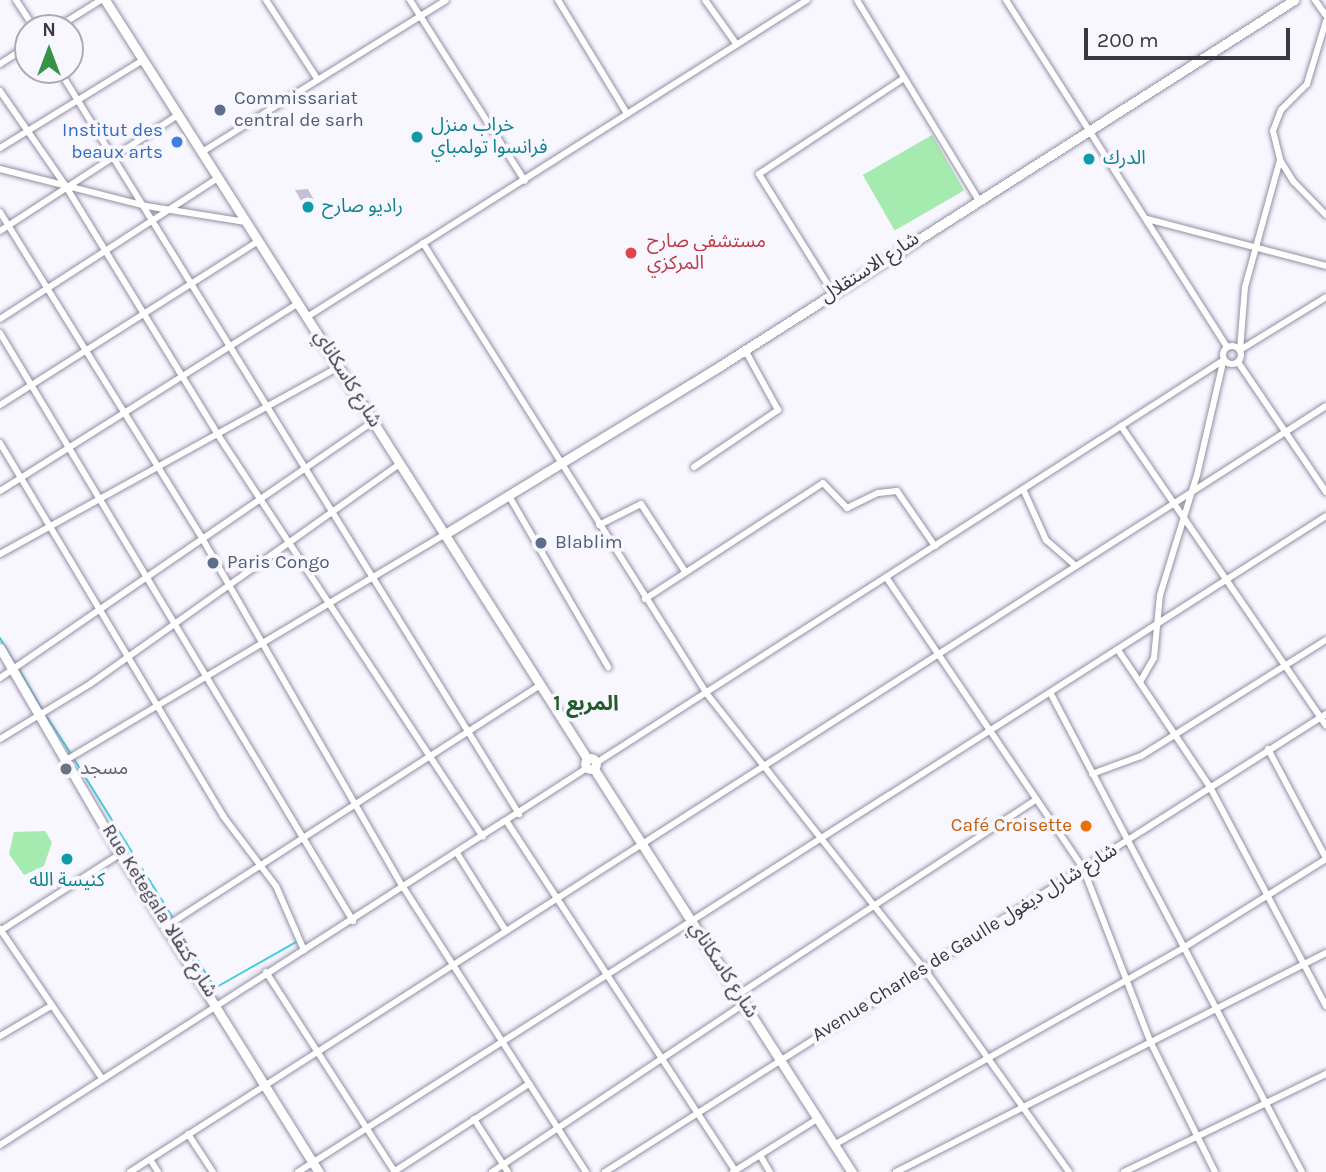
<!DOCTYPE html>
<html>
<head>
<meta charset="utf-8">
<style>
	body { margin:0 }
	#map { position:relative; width:1326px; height:1172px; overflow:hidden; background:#f8f6ff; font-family:Karla,"Noto Sans Arabic",sans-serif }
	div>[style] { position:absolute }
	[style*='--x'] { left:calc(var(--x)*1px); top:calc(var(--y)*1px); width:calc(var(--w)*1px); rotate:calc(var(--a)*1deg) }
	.green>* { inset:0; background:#a5eaaf; transform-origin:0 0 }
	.stream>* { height:2px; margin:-1px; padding:0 1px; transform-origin:1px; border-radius:1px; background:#40cfe2 }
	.building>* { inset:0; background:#c6c0d6 }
	.roads { filter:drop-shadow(0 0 2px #948fa4) drop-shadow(0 0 2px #948fa4) }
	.street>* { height:6px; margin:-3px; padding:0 3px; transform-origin:3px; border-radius:3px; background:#fff }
	.street>.ring { margin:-3px; padding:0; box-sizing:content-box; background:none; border:6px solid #fff; border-radius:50% }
	.secondary>* { height:9px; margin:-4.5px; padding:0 4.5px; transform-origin:4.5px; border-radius:4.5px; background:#fff }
	.secondary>.ring { margin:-4.5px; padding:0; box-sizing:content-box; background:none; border:9px solid #fff; border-radius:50% }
	.dots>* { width:19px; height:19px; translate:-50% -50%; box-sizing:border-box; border:4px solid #f8f6ff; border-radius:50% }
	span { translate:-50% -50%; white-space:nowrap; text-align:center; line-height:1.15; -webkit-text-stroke:7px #f8f6ff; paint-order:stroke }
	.service-label { font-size:19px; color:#4e5e75 }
	.left { translate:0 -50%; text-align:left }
	.culture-label { font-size:19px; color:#0d838f }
	.shop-label { font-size:19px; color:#366cbe }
	.right { translate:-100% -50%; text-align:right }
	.health-label { font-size:19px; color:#be3a42 }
	.street-label { font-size:19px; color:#39373f }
	.worship-label { font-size:19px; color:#5b616d }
	.food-label { font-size:19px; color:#c56008 }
	.neighbourhood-label { font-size:21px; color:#215c2a; font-weight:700 }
	.north { position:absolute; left:14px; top:14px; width:70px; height:70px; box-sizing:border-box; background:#f8f6ff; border:2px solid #acaab2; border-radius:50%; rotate:0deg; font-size:19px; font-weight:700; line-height:28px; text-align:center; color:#39373f }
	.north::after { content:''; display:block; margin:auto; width:24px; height:32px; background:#379447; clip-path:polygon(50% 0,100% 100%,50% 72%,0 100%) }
	.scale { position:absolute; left:1084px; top:28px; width:206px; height:32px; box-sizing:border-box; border:4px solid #39373f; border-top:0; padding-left:9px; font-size:21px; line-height:24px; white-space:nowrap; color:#39373f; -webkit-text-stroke:5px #f8f6ff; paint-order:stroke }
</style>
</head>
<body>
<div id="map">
	<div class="green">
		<i style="left:932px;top:135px;width:64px;height:80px;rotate:60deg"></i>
		<i style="clip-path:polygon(45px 831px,52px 842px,44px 866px,24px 875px,9px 854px,14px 832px)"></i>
	</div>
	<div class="stream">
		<i style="--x:0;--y:638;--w:30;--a:60"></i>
		<i style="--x:19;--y:669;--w:48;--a:60.3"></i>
		<i style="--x:47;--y:717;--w:44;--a:57"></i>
		<i style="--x:74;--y:759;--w:187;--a:58.1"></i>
		<i style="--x:175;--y:923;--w:76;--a:58.4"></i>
		<i style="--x:215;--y:988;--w:93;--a:-29.6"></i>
	</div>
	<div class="building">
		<i style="clip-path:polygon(308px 189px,314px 200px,308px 213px,295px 190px)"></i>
	</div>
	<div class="roads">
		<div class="street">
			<i style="--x:16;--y:0;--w:33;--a:57"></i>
			<i style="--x:266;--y:0;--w:95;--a:57"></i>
			<i style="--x:410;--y:0;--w:214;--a:57.6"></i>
			<i style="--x:558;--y:0;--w:131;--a:58.7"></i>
			<i style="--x:705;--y:0;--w:52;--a:54.5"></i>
			<i style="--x:857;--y:0;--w:233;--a:58.7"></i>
			<i style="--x:1006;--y:0;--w:411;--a:57.5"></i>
			<i style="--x:1315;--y:0;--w:19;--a:55"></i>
			<i style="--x:1326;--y:21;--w:66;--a:106.8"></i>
			<i style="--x:1307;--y:84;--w:37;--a:135"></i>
			<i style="--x:1281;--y:110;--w:22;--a:111"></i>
			<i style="--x:1273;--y:131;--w:30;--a:76"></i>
			<i style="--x:1280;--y:160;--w:26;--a:58"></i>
			<i style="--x:1294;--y:182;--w:46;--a:45.9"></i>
			<i style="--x:56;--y:28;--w:53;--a:-31.9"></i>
			<i style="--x:0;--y:64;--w:33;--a:-33"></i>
			<i style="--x:59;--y:70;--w:875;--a:58.27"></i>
			<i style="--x:0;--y:91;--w:114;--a:55.3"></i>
			<i style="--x:65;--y:185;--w:293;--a:58.5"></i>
			<i style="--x:218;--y:435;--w:481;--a:56.6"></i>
			<i style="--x:0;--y:148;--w:168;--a:-31.6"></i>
			<i style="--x:202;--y:152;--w:287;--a:-31.9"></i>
			<i style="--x:0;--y:169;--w:151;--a:14.2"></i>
			<i style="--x:146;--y:206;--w:101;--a:9.1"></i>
			<i style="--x:0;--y:212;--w:384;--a:58.2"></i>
			<i style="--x:202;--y:538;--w:403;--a:60.1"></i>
			<i style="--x:403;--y:887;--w:339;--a:57.3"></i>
			<i style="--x:1147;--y:219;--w:185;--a:14.7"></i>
			<i style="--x:0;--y:231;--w:212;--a:-33.1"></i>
			<i style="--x:423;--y:243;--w:533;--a:57.8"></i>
			<i style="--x:707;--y:694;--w:352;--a:51.7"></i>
			<i style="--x:925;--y:970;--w:248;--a:54.5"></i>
			<i style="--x:833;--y:293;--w:140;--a:-121.9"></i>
			<i style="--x:759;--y:174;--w:174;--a:-33.5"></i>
			<i style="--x:307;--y:317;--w:592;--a:-32.37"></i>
			<i style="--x:0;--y:319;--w:260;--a:-32.9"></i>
			<i style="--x:0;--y:333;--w:686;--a:59.02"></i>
			<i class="ring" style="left:1223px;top:346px;width:12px;height:12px"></i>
			<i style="--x:1240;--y:350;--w:63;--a:-85.5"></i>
			<i style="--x:1245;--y:287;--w:132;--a:-74.6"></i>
			<i style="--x:1240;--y:350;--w:101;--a:-31.6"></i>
			<i style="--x:1238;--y:362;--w:157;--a:55.9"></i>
			<i style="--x:0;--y:405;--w:306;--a:-32.4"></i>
			<i style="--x:1121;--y:426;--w:363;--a:55.6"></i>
			<i style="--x:0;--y:443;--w:435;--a:59.1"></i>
			<i style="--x:223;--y:816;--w:88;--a:52.9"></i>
			<i style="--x:276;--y:886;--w:70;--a:66.4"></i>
			<i style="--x:694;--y:467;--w:102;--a:-34.2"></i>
			<i style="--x:778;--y:410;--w:68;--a:-118.8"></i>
			<i style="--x:1023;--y:489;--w:56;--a:65.7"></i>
			<i style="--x:1046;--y:540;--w:38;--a:41"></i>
			<i style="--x:0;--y:491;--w:352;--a:-32.2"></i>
			<i style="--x:509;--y:496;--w:198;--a:59.9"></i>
			<i style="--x:599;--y:525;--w:47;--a:-26.6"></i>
			<i style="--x:641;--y:504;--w:79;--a:56.9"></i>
			<i style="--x:0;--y:554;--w:387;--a:-28.9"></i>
			<i style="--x:886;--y:577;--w:351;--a:55.9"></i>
			<i style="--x:1083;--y:868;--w:188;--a:68.8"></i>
			<i style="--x:1151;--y:1043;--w:144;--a:63.6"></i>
			<i style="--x:645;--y:599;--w:212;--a:-33.1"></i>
			<i style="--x:823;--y:483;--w:35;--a:46"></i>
			<i style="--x:847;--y:508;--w:34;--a:-26"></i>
			<i style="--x:878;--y:493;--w:19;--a:-6"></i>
			<i style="--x:897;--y:491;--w:67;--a:55.4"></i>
			<i style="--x:1118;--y:650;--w:165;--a:56.1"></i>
			<i style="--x:1210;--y:787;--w:248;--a:62.1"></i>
			<i style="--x:0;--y:678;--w:454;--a:-34.5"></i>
			<i style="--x:1140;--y:682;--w:28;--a:-60"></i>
			<i style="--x:1154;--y:658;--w:63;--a:-84.6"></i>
			<i style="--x:1160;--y:595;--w:126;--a:-72.9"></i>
			<i style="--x:1197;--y:475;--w:116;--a:-77"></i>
			<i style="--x:1051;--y:694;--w:540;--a:62.3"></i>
			<i style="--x:0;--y:739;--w:105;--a:-31.4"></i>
			<i style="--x:90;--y:684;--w:380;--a:-35.4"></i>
			<i style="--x:1268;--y:749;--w:123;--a:62"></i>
			<i style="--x:68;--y:759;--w:439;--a:-30.8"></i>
			<i style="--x:596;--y:763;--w:746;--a:-32.69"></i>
			<i style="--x:1092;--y:774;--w:52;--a:-20.2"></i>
			<i style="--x:1141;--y:756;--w:218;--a:-32.1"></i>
			<i style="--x:507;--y:822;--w:417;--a:56.8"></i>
			<i style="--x:457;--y:853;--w:92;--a:57.9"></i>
			<i style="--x:168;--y:925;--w:444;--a:-32.8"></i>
			<i style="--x:0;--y:929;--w:179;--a:55.7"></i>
			<i style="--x:0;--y:931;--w:143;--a:-32.7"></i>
			<i style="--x:266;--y:972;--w:238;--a:57.2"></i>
			<i style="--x:739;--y:994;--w:354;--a:-33.2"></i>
			<i style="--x:0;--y:1036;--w:59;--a:-30.5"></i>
			<i style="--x:474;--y:1119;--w:63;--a:57.3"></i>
			<i style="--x:188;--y:1134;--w:45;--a:56.7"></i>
			<i style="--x:0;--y:1145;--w:698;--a:-32.71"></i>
			<i style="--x:834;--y:1145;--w:401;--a:-29.4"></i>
			<i style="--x:1183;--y:948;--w:168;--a:-31.9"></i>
			<i style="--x:760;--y:1155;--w:20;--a:60"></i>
			<i style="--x:150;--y:1159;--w:15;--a:58"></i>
			<i style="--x:395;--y:1171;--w:160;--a:-33"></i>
			<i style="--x:130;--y:1172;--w:1420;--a:-32.64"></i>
			<i style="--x:298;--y:1172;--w:1219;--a:-32.54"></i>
			<i style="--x:492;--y:1172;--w:304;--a:-33.7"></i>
			<i style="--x:605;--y:1172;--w:854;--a:-32.42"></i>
			<i style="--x:733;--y:1172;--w:99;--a:-32.2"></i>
			<i style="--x:896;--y:1172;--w:483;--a:-27"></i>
			<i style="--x:1124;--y:1172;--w:225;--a:-25.9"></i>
		</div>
		<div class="secondary">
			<i style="--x:105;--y:0;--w:900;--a:57.56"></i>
			<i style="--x:445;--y:534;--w:322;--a:-31.4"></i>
			<i style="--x:720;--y:366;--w:681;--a:-32.52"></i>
			<i style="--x:0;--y:648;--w:238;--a:59.8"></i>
			<i style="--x:120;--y:854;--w:375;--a:58"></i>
			<i class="ring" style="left:585.5px;top:758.5px;width:2px;height:2px"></i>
			<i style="--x:594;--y:769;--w:479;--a:57.4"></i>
		</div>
	</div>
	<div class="dots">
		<i style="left:220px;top:110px;background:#5c6f8a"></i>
		<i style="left:417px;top:137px;background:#0f9aa8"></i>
		<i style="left:177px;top:142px;background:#3f7fe0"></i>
		<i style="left:1089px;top:159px;background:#0f9aa8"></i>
		<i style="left:308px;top:207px;background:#0f9aa8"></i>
		<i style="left:631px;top:253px;background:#e0444e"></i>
		<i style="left:541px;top:543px;background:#5c6f8a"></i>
		<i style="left:213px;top:563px;background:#5c6f8a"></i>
		<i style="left:66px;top:769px;background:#6b7280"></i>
		<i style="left:1086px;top:826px;background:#e8710a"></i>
		<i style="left:67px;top:859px;background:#0f9aa8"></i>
	</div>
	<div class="service-label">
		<span class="left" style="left:234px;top:110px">Commissariat<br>central de sarh</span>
		<span class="left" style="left:555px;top:543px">Blablim</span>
		<span class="left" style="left:227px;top:563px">Paris Congo</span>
	</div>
	<div class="culture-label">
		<span class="left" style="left:431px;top:137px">خراب منزل<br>فرانسوا تولمباي</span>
		<span class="left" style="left:1103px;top:159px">الدرك</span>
		<span class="left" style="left:322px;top:207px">راديو صارح</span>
		<span style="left:67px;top:881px">كنيسة الله</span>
	</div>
	<div class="shop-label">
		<span class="right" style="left:163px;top:142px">Institut des<br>beaux arts</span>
	</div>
	<div class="health-label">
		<span class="left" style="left:647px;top:253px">مستشفى صارح<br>المركزي</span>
	</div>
	<div class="street-label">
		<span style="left:870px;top:268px;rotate:-33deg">شارع الاستقلال</span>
		<span style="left:347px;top:379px;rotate:58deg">شارع كاسكاناي</span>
		<span style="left:159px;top:911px;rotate:58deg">Rue Ketegala شارع كتقالا</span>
		<span style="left:965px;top:943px;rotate:-32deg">Avenue Charles de Gaulle شارع شارل ديغول</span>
		<span style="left:723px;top:970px;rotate:57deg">شارع كاسكاناي</span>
	</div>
	<div class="worship-label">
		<span class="left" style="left:80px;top:769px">مسجد</span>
	</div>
	<div class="food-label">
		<span class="right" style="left:1072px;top:826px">Café Croisette</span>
	</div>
	<div class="neighbourhood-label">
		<span style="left:586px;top:703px">المربع 1</span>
	</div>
	<div class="north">N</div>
	<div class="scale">200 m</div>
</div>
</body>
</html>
